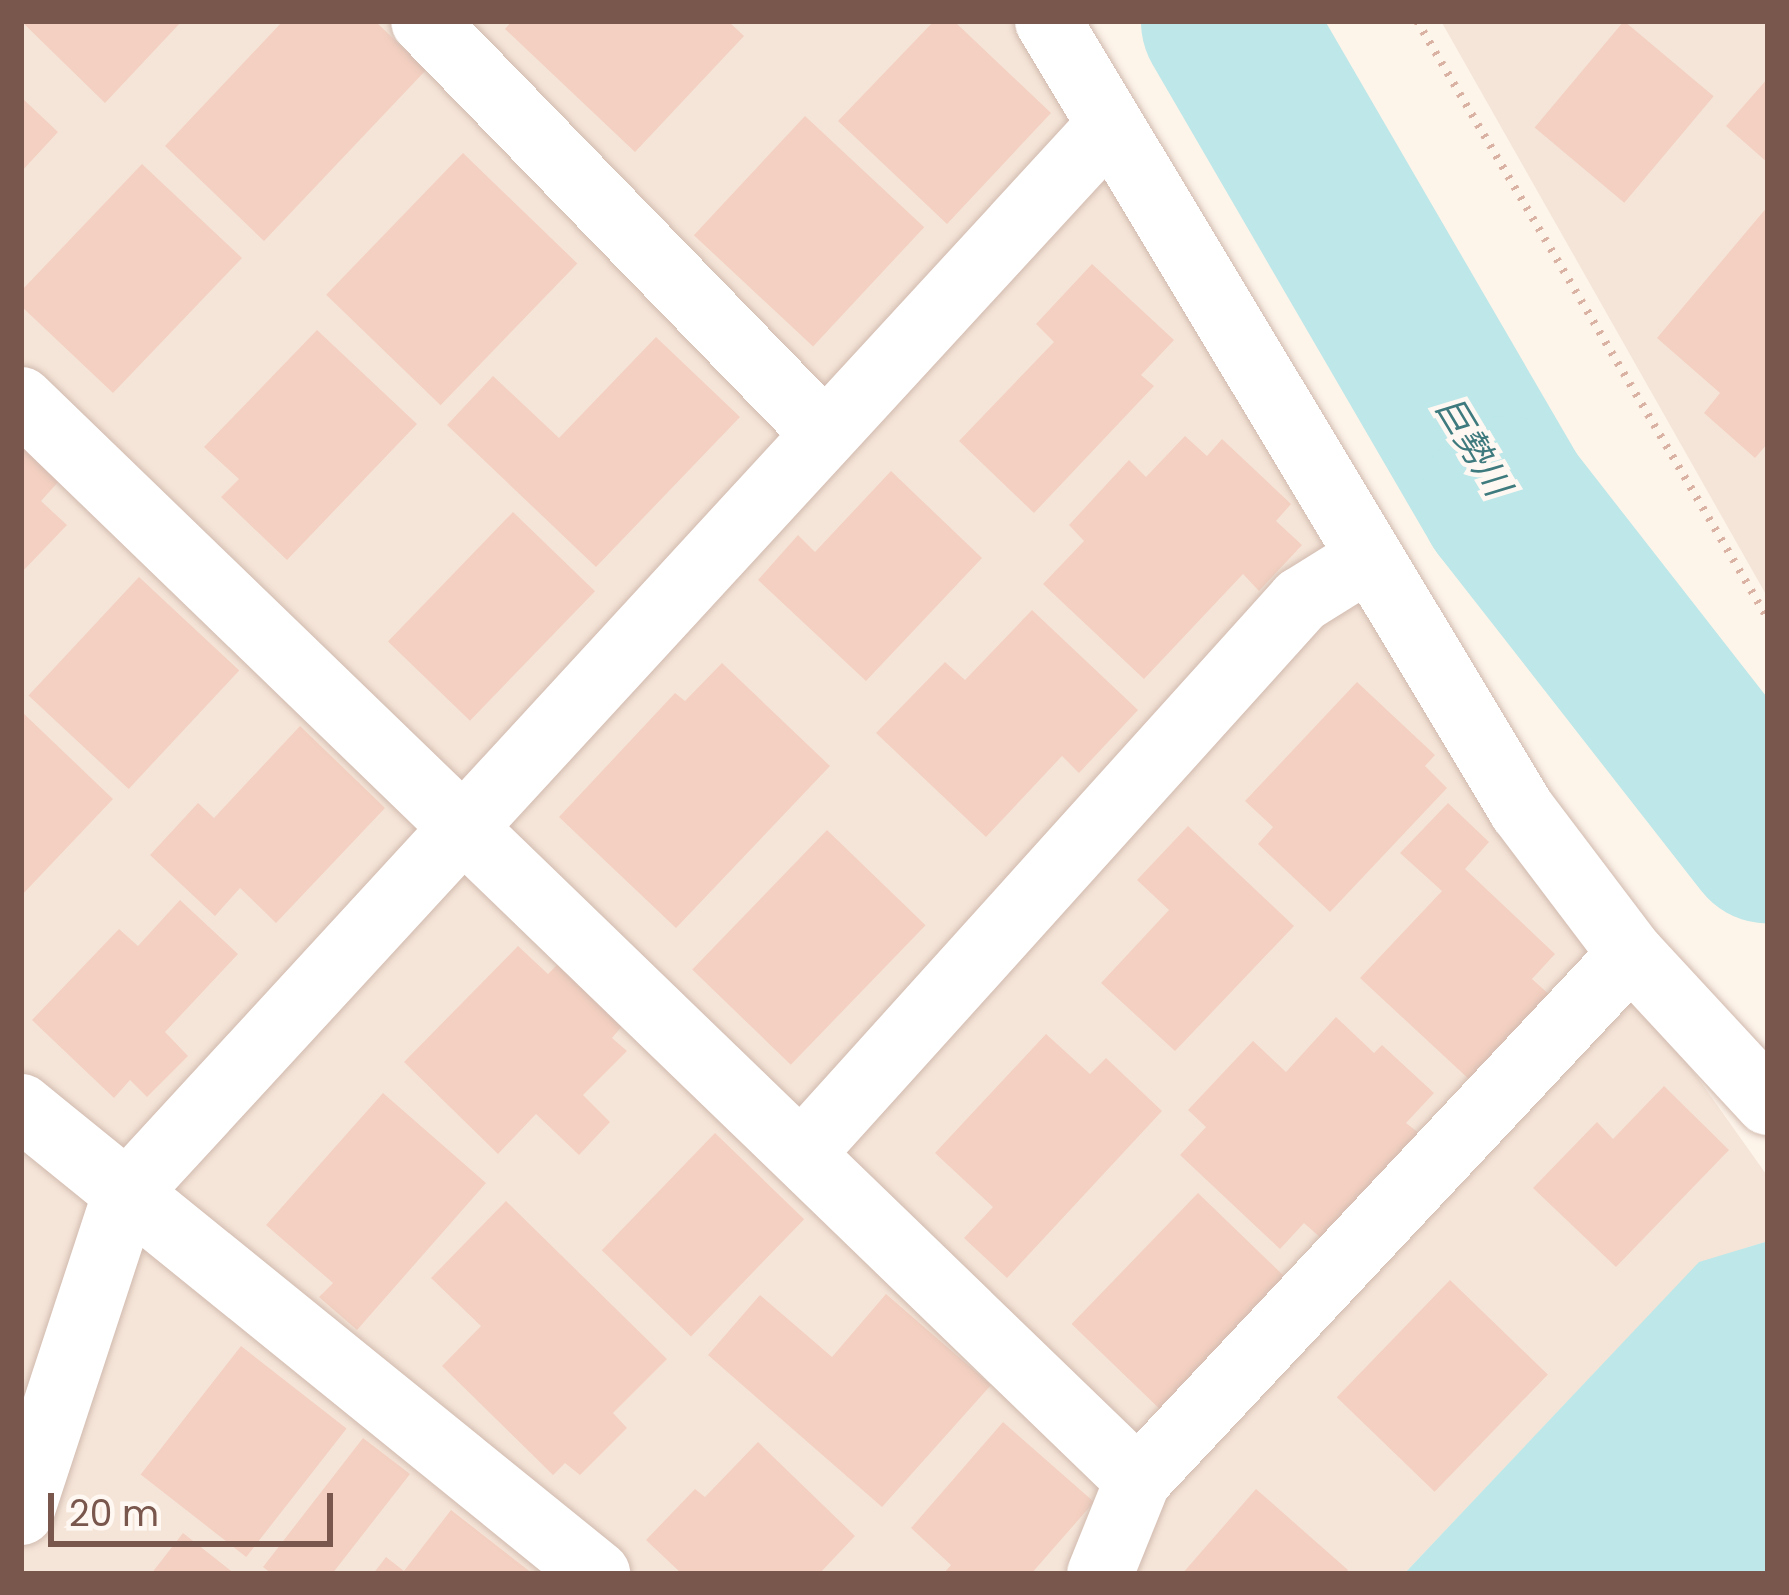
<!DOCTYPE html>
<html>
<head>
<meta charset="utf-8">
<style>
	body { margin:0 }
	#map { position:relative; width:1789px; height:1595px; overflow:hidden; background:#fdf4ea; font-family:Poppins,"Noto Sans JP",sans-serif }
	div>[style] { position:absolute }
	[style*='--x'] { left:calc(var(--x)*1px); top:calc(var(--y)*1px); width:calc(var(--w)*1px); rotate:calc(var(--a)*1deg) }
	.residential>* { inset:0; background:#f5e5d8 }
	.water>* { inset:0; background:#bde7e8 }
	.river>* { height:171px; margin:-85.5px; padding:0 85.5px; transform-origin:85.5px; border-radius:85.5px; background:#bde7e8 }
	.building>* { inset:0; background:#f3d0c1; transform-origin:0 0 }
	.path>* { height:8px; margin-top:-4px; transform-origin:0; background:repeating-linear-gradient(90deg,#d9b2a3 0 3px,transparent 0 12px) }
	.roads { filter:drop-shadow(0 0 3px #d1baaf) drop-shadow(0 0 3px #d1baaf) }
	.minor>* { height:66px; margin:-33px; padding:0 33px; transform-origin:33px; border-radius:33px; background:#fff }
	span { translate:-50% -50%; white-space:nowrap; text-align:center; line-height:1.15; -webkit-text-stroke:9px #fff8f2; paint-order:stroke }
	.water-label { font-size:36px; color:#3f7b7e; font-style:italic }
	.frame { position:absolute; inset:0; border:24px solid #7a574c; pointer-events:none }
	.scale { position:absolute; left:48px; top:1493px; width:285px; height:54px; box-sizing:border-box; border:6px solid #7a574c; border-top:0; padding-left:15px; font-size:36px; line-height:42px; white-space:nowrap; color:#7a574c; -webkit-text-stroke:9px #fff8f2; paint-order:stroke }
</style>
</head>
<body>
<div id="map">
	<div class="residential">
		<i style="clip-path:polygon(21px 21px,1015px 21px,1342px 577px,1766px 1174px,1765px 1242px,1699px 1263px,1404px 1574px,21px 1574px)"></i>
		<i style="clip-path:polygon(1441px 21px,1768px 21px,1768px 598px)"></i>
	</div>
	<div class="water">
		<i style="clip-path:polygon(1765px 1242px,1768px 1574px,1404px 1574px,1699px 1262px)"></i>
	</div>
	<div class="river">
		<i style="--x:1226;--y:21;--w:555;--a:59.83"></i>
		<i style="--x:1505;--y:501;--w:427;--a:52"></i>
	</div>
	<div class="building">
		<i style="clip-path:polygon(21px 21px,182px 21px,105px 103px)"></i>
		<i style="clip-path:polygon(283px 21px,375px 21px,426px 70px,264px 241px,165px 146px)"></i>
		<i style="clip-path:polygon(512px 21px,728px 21px,744px 36px,635px 152px,505px 29px)"></i>
		<i style="clip-path:polygon(934px 21px,954px 21px,1051px 113px,947px 224px,838px 121px)"></i>
		<i style="left:1624px;top:21px;width:117px;height:139px;rotate:40deg"></i>
		<i style="clip-path:polygon(1768px 78px,1768px 163px,1726px 126px)"></i>
		<i style="clip-path:polygon(21px 97px,58px 132px,21px 172px)"></i>
		<i style="left:805px;top:116px;width:163px;height:163px;rotate:43deg"></i>
		<i style="left:463px;top:153px;width:159px;height:197px;rotate:44deg"></i>
		<i style="clip-path:polygon(142px 164px,242px 258px,113px 393px,21px 306px,21px 291px)"></i>
		<i style="clip-path:polygon(1768px 206px,1768px 443px,1755px 458px,1704px 413px,1720px 393px,1657px 338px)"></i>
		<i style="clip-path:polygon(1092px 264px,1174px 340px,1141px 375px,1154px 386px,1034px 513px,959px 441px,1054px 342px,1036px 324px)"></i>
		<i style="clip-path:polygon(317px 330px,417px 424px,287px 560px,221px 497px,239px 479px,204px 447px)"></i>
		<i style="clip-path:polygon(656px 337px,740px 417px,596px 567px,447px 425px,493px 376px,559px 438px)"></i>
		<i style="clip-path:polygon(1185px 436px,1207px 456px,1222px 439px,1291px 504px,1276px 521px,1302px 545px,1259px 591px,1243px 574px,1144px 679px,1043px 584px,1084px 541px,1069px 525px,1129px 460px,1146px 477px)"></i>
		<i style="clip-path:polygon(21px 445px,59px 481px,41px 501px,67px 525px,21px 573px)"></i>
		<i style="clip-path:polygon(891px 471px,982px 558px,866px 681px,758px 580px,798px 535px,815px 552px)"></i>
		<i style="left:513px;top:512px;width:114px;height:180px;rotate:44deg"></i>
		<i style="left:139px;top:577px;width:137px;height:162px;rotate:43deg"></i>
		<i style="clip-path:polygon(1032px 610px,1138px 710px,1079px 773px,1062px 756px,986px 837px,876px 733px,945px 662px,965px 680px)"></i>
		<i style="clip-path:polygon(722px 663px,830px 766px,676px 928px,559px 817px,675px 693px,685px 701px)"></i>
		<i style="clip-path:polygon(1357px 682px,1435px 755px,1425px 766px,1447px 788px,1330px 912px,1258px 844px,1273px 827px,1245px 801px)"></i>
		<i style="clip-path:polygon(21px 711px,113px 799px,21px 896px)"></i>
		<i style="clip-path:polygon(300px 726px,385px 808px,276px 923px,240px 888px,215px 916px,150px 855px,198px 803px,214px 818px)"></i>
		<i style="clip-path:polygon(1448px 803px,1489px 842px,1465px 869px,1555px 954px,1532px 979px,1552px 997px,1472px 1082px,1360px 978px,1442px 891px,1400px 853px)"></i>
		<i style="clip-path:polygon(1188px 826px,1294px 926px,1175px 1051px,1101px 983px,1169px 910px,1137px 880px)"></i>
		<i style="left:827px;top:830px;width:137px;height:194px;rotate:44deg"></i>
		<i style="clip-path:polygon(180px 900px,238px 954px,165px 1032px,188px 1056px,147px 1097px,130px 1080px,114px 1098px,32px 1020px,119px 929px,138px 946px)"></i>
		<i style="clip-path:polygon(518px 946px,548px 974px,564px 958px,627px 1020px,612px 1038px,627px 1051px,583px 1095px,610px 1122px,579px 1155px,536px 1114px,498px 1154px,404px 1062px)"></i>
		<i style="clip-path:polygon(1336px 1017px,1374px 1053px,1382px 1045px,1434px 1093px,1406px 1123px,1420px 1134px,1322px 1239px,1304px 1223px,1280px 1249px,1180px 1155px,1206px 1127px,1188px 1110px,1253px 1041px,1286px 1072px)"></i>
		<i style="clip-path:polygon(1046px 1034px,1090px 1074px,1106px 1058px,1162px 1111px,1007px 1278px,964px 1238px,993px 1207px,935px 1153px)"></i>
		<i style="clip-path:polygon(1664px 1086px,1729px 1150px,1616px 1267px,1533px 1188px,1597px 1122px,1613px 1139px)"></i>
		<i style="clip-path:polygon(383px 1093px,486px 1183px,357px 1330px,319px 1297px,333px 1283px,266px 1225px)"></i>
		<i style="left:715px;top:1133px;width:124px;height:163px;rotate:44deg"></i>
		<i style="left:1198px;top:1193px;width:137px;height:182px;rotate:44deg"></i>
		<i style="clip-path:polygon(506px 1201px,667px 1359px,613px 1413px,627px 1428px,580px 1475px,565px 1463px,553px 1475px,442px 1366px,481px 1326px,431px 1278px)"></i>
		<i style="left:1450px;top:1280px;width:136px;height:163px;rotate:44deg"></i>
		<i style="clip-path:polygon(886px 1294px,991px 1385px,882px 1507px,708px 1355px,760px 1295px,832px 1357px)"></i>
		<i style="left:241px;top:1346px;width:134px;height:163px;rotate:38deg"></i>
		<i style="clip-path:polygon(1003px 1422px,1094px 1502px,1031px 1574px,943px 1574px,951px 1565px,911px 1528px)"></i>
		<i style="clip-path:polygon(363px 1438px,410px 1474px,332px 1574px,272px 1574px,263px 1567px)"></i>
		<i style="clip-path:polygon(758px 1442px,855px 1536px,819px 1574px,682px 1574px,646px 1540px,695px 1489px,705px 1497px)"></i>
		<i style="clip-path:polygon(1256px 1489px,1348px 1570px,1344px 1574px,1182px 1574px)"></i>
		<i style="clip-path:polygon(451px 1510px,533px 1574px,373px 1574px,386px 1557px,404px 1571px)"></i>
		<i style="clip-path:polygon(183px 1533px,235px 1574px,151px 1574px)"></i>
	</div>
	<div class="path">
		<i style="--x:1417;--y:21;--w:693;--a:59.59"></i>
	</div>
	<div class="roads">
		<div class="minor">
			<i style="--x:424;--y:21;--w:573;--a:45.85"></i>
			<i style="--x:1048;--y:21;--w:920;--a:59"></i>
			<i style="--x:1522;--y:810;--w:181;--a:52.9"></i>
			<i style="--x:1631;--y:954;--w:721;--a:133.15"></i>
			<i style="--x:1138;--y:1480;--w:101;--a:112"></i>
			<i style="--x:21;--y:400;--w:1554;--a:44.04"></i>
			<i style="--x:1631;--y:954;--w:202;--a:47.2"></i>
			<i style="--x:21;--y:1107;--w:742;--a:39.03"></i>
			<i style="--x:802;--y:1153;--w:745;--a:-47.94"></i>
			<i style="--x:1301;--y:600;--w:81;--a:-31.9"></i>
			<i style="--x:21;--y:1512;--w:334;--a:-71.8"></i>
			<i style="--x:125;--y:1195;--w:1452;--a:-47.37"></i>
		</div>
	</div>
	<div class="water-label">
		<span style="left:1473px;top:446px;rotate:59deg">巨勢川</span>
	</div>
	<div class="frame"></div>
	<div class="scale">20 m</div>
</div>
</body>
</html>
